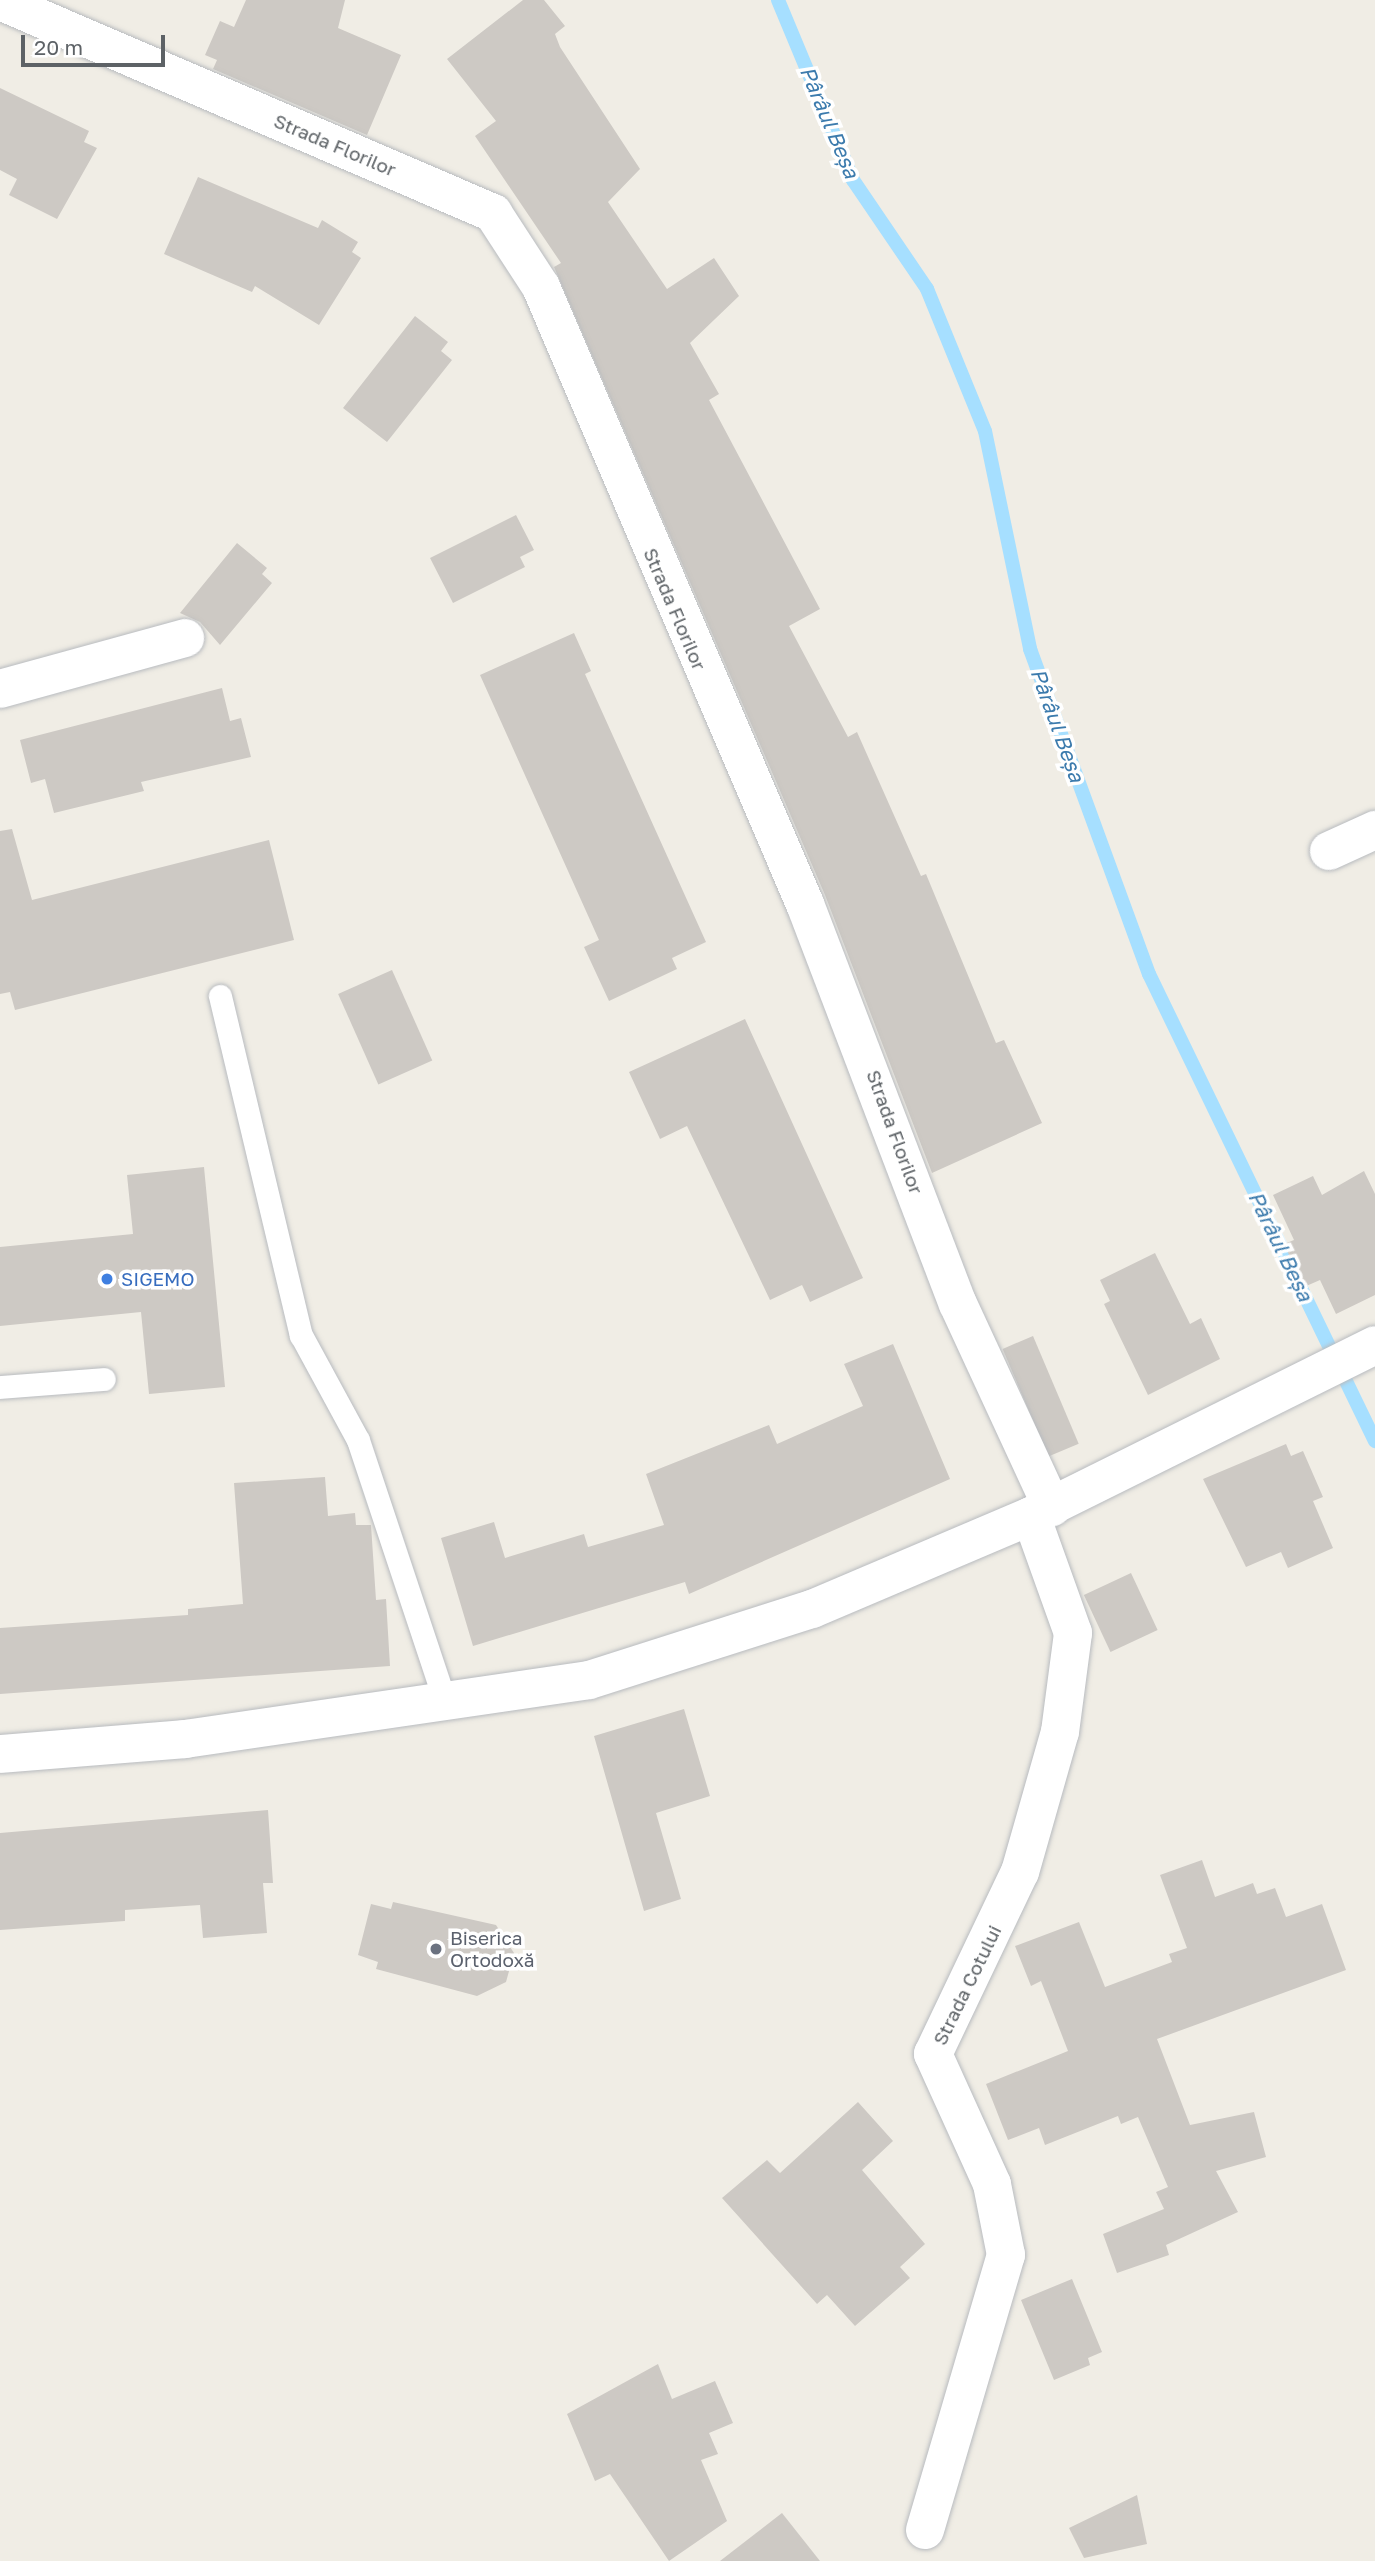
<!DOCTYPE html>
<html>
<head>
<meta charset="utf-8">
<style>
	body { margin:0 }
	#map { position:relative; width:1375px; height:2561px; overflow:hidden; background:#f0ede5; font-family:"Golos Text",sans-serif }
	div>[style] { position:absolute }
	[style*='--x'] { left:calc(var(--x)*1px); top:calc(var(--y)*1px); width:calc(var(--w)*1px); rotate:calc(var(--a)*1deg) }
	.stream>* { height:14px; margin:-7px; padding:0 7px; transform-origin:7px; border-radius:7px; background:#a6dfff }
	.building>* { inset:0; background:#cdc9c4; transform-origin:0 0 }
	.roads { filter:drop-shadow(0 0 2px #b8bbbf) drop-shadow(0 0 2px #b8bbbf) }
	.lane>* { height:23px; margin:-11.5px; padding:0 11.5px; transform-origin:11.5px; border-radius:11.5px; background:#fff }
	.street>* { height:38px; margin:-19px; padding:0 19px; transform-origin:19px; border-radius:19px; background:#fff }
	.secondary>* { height:38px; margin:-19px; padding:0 19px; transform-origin:19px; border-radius:19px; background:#fff }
	.dots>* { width:19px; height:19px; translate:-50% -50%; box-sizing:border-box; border:4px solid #fff; border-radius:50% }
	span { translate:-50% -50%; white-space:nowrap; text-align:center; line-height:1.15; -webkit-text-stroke:7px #fff; paint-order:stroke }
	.street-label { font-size:19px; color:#5d6266 }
	.shop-label { font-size:19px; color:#366cbe }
	.left { translate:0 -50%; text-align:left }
	.worship-label { font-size:19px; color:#5b616d }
	.water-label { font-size:21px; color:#3c7bad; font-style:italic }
	.scale { position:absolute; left:21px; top:35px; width:144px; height:32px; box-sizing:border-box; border:4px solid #5d6266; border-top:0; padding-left:9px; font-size:21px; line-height:24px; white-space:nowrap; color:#5d6266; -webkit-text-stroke:5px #fff; paint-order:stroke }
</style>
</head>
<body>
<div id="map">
	<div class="stream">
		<i style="--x:778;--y:0;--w:195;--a:67.4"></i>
		<i style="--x:853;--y:180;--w:132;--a:55.8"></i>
		<i style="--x:927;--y:289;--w:153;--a:67.8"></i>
		<i style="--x:985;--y:431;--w:223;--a:78.3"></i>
		<i style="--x:1030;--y:649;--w:346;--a:69.9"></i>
		<i style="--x:1149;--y:974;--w:519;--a:64.18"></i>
	</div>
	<div class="building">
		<i style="clip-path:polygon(246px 0,345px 0,338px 28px,401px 55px,367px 135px,213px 69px,217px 60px,205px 55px,220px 21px,234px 27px)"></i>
		<i style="clip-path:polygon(523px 0,544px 0,565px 26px,555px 34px,560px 47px,640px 169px,608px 202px,667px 289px,714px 258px,739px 296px,690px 343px,719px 394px,709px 400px,820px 609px,789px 626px,848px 737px,857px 732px,921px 876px,926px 874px,996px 1043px,1004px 1040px,1042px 1123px,932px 1173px,825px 895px,554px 267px,561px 263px,475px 136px,496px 121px,447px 59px)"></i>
		<i style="clip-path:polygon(0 88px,89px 131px,84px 142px,97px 148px,57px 219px,9px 195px,17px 179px,0 170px)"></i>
		<i style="clip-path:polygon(198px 177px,318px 228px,322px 220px,358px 242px,352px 252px,361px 258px,319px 325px,255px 286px,252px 292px,164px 254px)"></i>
		<i style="clip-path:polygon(415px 316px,448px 342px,441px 351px,452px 360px,387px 442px,343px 408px)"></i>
		<i style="clip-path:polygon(516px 515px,534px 550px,520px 557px,525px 567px,453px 603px,430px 558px)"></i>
		<i style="clip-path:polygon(237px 543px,267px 568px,262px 574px,272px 583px,220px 645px,200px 622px,180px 613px)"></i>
		<i style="clip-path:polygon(574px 633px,591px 671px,585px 674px,706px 942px,672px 958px,677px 969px,609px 1001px,584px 947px,599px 940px,480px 675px)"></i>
		<i style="clip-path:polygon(222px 688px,230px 721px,241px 718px,251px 757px,141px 782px,144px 791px,54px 813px,45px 779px,31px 783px,20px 740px)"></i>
		<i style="clip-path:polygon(12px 829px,32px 900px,269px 840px,294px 940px,15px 1010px,10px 992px,0 994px,0 831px)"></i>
		<i style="left:392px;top:970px;width:99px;height:59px;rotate:66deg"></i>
		<i style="clip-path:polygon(745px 1019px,863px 1278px,810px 1302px,802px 1285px,770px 1300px,687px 1126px,660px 1139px,629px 1072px)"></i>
		<i style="clip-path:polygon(204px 1167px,225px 1387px,149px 1394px,141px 1312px,0 1326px,0 1247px,133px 1234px,127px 1175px)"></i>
		<i style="clip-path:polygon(1364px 1171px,1375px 1194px,1375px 1295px,1336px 1314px,1320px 1280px,1304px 1287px,1284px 1244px,1294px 1240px,1273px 1195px,1313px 1176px,1322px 1195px)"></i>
		<i style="clip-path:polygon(1155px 1253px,1190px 1324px,1201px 1318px,1220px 1359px,1148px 1395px,1104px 1304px,1110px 1301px,1100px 1280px)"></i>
		<i style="left:1033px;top:1336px;width:117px;height:33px;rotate:67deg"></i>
		<i style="clip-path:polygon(893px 1344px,950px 1479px,689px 1594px,685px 1582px,473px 1646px,441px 1538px,494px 1522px,505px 1558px,584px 1534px,588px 1547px,664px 1525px,646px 1474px,769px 1425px,777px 1444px,863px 1406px,844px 1364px)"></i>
		<i style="clip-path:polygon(1286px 1444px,1291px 1456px,1303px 1451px,1323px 1497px,1313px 1501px,1333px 1548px,1288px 1568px,1281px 1552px,1246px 1567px,1203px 1479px)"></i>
		<i style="clip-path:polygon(325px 1477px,328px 1516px,355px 1513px,356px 1525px,371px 1525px,376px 1600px,386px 1599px,390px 1666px,0 1694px,0 1628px,188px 1615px,188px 1609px,243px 1604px,234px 1483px)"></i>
		<i style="left:1131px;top:1573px;width:63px;height:52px;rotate:65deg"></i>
		<i style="clip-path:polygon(684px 1709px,710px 1796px,656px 1813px,681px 1899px,644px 1911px,594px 1736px)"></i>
		<i style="clip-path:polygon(268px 1810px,273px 1883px,263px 1883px,267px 1933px,203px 1938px,200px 1905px,125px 1910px,125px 1921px,0 1930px,0 1833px)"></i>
		<i style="clip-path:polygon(1202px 1860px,1215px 1897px,1253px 1883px,1257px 1894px,1275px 1888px,1286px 1917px,1322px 1904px,1346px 1970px,1157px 2039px,1190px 2125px,1254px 2112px,1266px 2157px,1216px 2171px,1238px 2212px,1166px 2245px,1169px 2255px,1117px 2273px,1103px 2234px,1164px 2209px,1156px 2192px,1168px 2187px,1138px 2117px,1121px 2124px,1118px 2116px,1045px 2145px,1039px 2128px,1008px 2140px,986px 2084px,1068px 2051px,1041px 1981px,1031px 1986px,1015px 1946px,1079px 1922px,1105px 1987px,1172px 1962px,1169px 1954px,1187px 1948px,1160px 1875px)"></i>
		<i style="clip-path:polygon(393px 1902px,496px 1925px,514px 1953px,506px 1982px,477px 1996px,376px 1969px,378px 1962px,358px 1955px,371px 1904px,391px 1909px)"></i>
		<i style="clip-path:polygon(858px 2102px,893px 2141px,862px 2170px,925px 2244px,900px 2267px,910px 2278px,855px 2326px,827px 2295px,817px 2304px,722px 2198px,767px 2160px,780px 2173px)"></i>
		<i style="clip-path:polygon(1072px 2279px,1102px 2352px,1088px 2358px,1090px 2365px,1054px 2380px,1021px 2300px)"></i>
		<i style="clip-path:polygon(658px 2364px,672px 2399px,715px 2381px,733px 2423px,709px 2433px,718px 2454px,701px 2460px,727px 2521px,669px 2561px,610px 2474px,595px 2481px,567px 2414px)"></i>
		<i style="clip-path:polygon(1137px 2495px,1147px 2544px,1084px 2558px,1069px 2528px)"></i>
		<i style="clip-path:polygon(782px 2513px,820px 2561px,720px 2561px)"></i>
	</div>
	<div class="roads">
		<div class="lane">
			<i style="--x:220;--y:996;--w:349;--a:76.6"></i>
			<i style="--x:301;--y:1335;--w:119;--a:61.5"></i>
			<i style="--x:358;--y:1440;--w:279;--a:71.6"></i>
			<i style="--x:0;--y:1387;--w:104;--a:-4.4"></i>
		</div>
		<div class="street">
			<i style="--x:0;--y:1;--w:537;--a:23.27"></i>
			<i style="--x:493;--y:213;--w:88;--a:57"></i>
			<i style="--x:541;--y:287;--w:671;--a:66.84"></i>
			<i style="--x:805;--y:904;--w:428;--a:69.1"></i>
			<i style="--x:958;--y:1304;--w:224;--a:65.2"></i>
			<i style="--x:0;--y:689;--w:192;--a:-15.4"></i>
			<i style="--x:1329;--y:851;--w:51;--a:-24.5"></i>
			<i style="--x:925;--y:2530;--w:287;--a:-73.6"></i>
			<i style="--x:1006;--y:2255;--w:72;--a:-101.2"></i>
			<i style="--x:992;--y:2184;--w:143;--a:-114.4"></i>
			<i style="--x:933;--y:2054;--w:202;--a:-64.5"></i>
			<i style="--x:1020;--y:1872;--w:146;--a:-74.1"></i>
			<i style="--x:1060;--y:1732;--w:100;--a:-82.5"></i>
			<i style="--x:1073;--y:1633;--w:124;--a:-109.7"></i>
		</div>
		<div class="secondary">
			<i style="--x:0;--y:1754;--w:186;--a:-4.6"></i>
			<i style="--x:185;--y:1739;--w:408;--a:-8.3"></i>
			<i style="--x:589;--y:1680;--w:234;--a:-17.7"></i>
			<i style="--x:812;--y:1609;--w:238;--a:-23"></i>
			<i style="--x:1031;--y:1516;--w:384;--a:-26.4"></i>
		</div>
	</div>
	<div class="dots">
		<i style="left:107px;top:1279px;background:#3f7fe0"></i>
		<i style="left:436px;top:1949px;background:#6b7280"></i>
	</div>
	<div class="street-label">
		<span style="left:335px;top:145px;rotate:23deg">Strada Florilor</span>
		<span style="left:675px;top:609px;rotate:67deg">Strada Florilor</span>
		<span style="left:895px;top:1132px;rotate:70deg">Strada Florilor</span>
		<span style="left:967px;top:1985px;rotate:-64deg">Strada Cotului</span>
	</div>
	<div class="shop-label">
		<span class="left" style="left:121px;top:1279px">SIGEMO</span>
	</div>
	<div class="worship-label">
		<span class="left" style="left:450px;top:1949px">Biserica<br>Ortodoxă</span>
	</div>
	<div class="water-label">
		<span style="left:830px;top:122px;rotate:67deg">Pârâul Beșa</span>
		<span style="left:1058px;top:725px;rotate:70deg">Pârâul Beșa</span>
		<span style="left:1281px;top:1246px;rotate:64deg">Pârâul Beșa</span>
	</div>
	<div class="scale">20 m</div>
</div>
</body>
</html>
